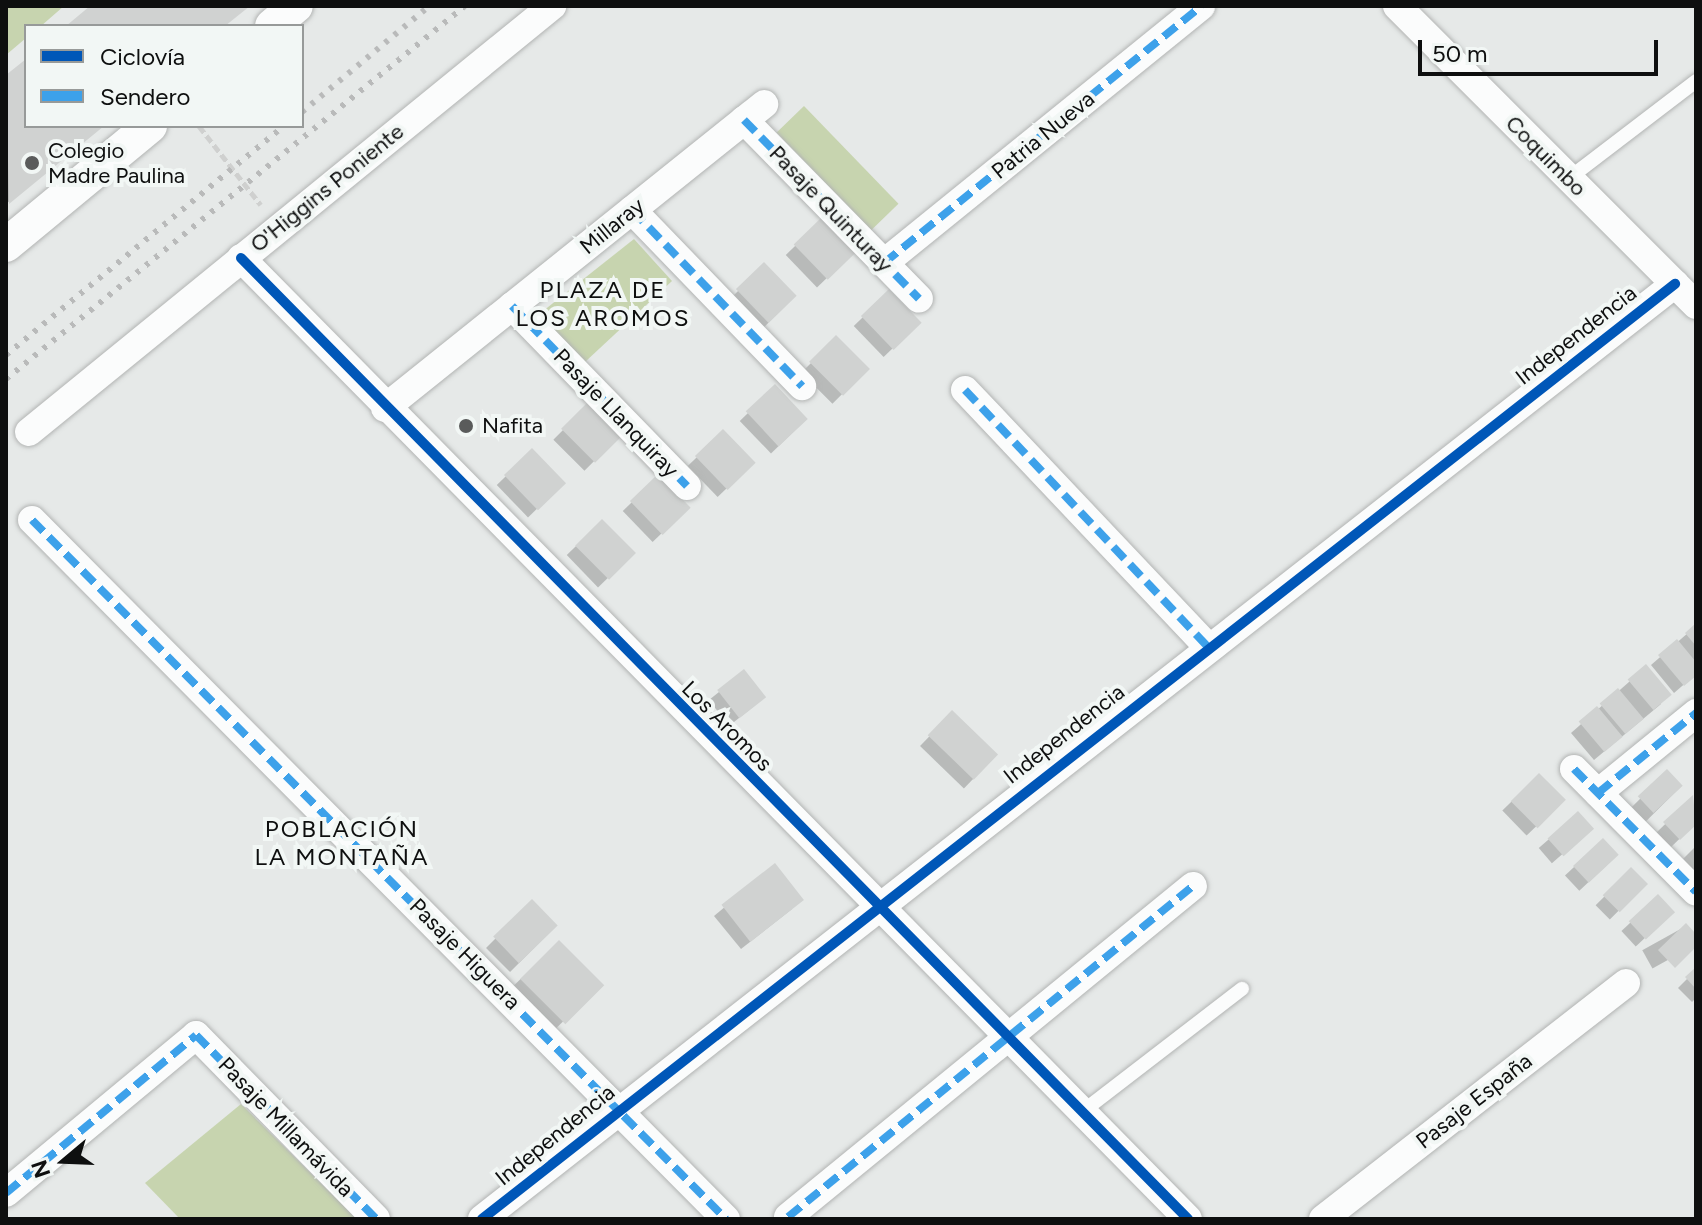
<!DOCTYPE html>
<html>
<head>
<meta charset="utf-8">
<style>
	body { margin:0 }
	#map { position:relative; width:1702px; height:1225px; overflow:hidden; background:#e6e9e8; font-family:Figtree,sans-serif }
	div>[style] { position:absolute }
	[style*='--x'] { left:calc(var(--x)*1px); top:calc(var(--y)*1px); width:calc(var(--w)*1px); rotate:calc(var(--a)*1deg) }
	.green>* { inset:0; background:#c7d4af; transform-origin:0 0 }
	.shadow>* { inset:0; background:#0003; transform-origin:0 0 }
	.building>* { inset:0; background:#d0d2d1; transform-origin:0 0 }
	.path>* { height:5px; margin-top:-2.5px; transform-origin:0; background:repeating-linear-gradient(90deg,#cfd0cf 0 8px,transparent 0 12px) }
	.roads { filter:drop-shadow(0 0 2px #b2b4b3) drop-shadow(0 0 2px #b2b4b3) }
	.service>* { height:14px; margin:-7px; padding:0 7px; transform-origin:7px; border-radius:7px; background:#fbfcfc }
	.minor>* { height:28px; margin:-14px; padding:0 14px; transform-origin:14px; border-radius:14px; background:#fbfcfc }
	.tertiary>* { height:34px; margin:-17px; padding:0 17px; transform-origin:17px; border-radius:17px; background:#fbfcfc }
	.rail>* { height:6px; margin-top:-3px; transform-origin:0; background:repeating-linear-gradient(90deg,#b9baba 0 4px,transparent 0 12px) }
	.quiet>* { height:8px; margin-top:-4px; transform-origin:0; background:repeating-linear-gradient(90deg,#3da1ea 0 16px,transparent 0 24px) }
	.cycleway>* { height:10px; margin:-5px; padding:0 5px; transform-origin:5px; border-radius:5px; background:#0057b8 }
	.dots>* { width:22px; height:22px; translate:-50% -50%; box-sizing:border-box; border:4px solid #f2f7f5; border-radius:50% }
	span { translate:-50% -50%; white-space:nowrap; text-align:center; line-height:1.15; -webkit-text-stroke:8px #f2f7f5; paint-order:stroke }
	.street-label { font-size:22px; color:#0e0f0f }
	.poi-label { font-size:22px; color:#0e0f0f }
	.left { translate:0 -50%; text-align:left }
	.neighbourhood-label { font-size:24px; color:#0e0f0f; letter-spacing:2px }
	.frame { position:absolute; inset:0; border:8px solid #0e0f0f; pointer-events:none }
	.legend { position:absolute; left:24px; top:24px; width:280px; height:104px; box-sizing:border-box; background:#f2f7f5; border:2px solid #979a99; margin:0; padding:10px 14px; list-style:none; font-size:24px; color:#0e0f0f }
	.legend li { display:flex; align-items:center; gap:16px; height:40px }
	.legend b { width:40px; border:2px solid #979a99 }
	.north { position:absolute; left:24px; top:1121px; width:80px; height:80px; -webkit-text-stroke:6px #f2f7f5; paint-order:stroke; rotate:251deg; font-size:22px; font-weight:700; line-height:32px; text-align:center; color:#0e0f0f }
	.north::after { content:''; display:block; margin:auto; width:28px; height:36px; background:#0e0f0f; clip-path:polygon(50% 0,100% 100%,50% 72%,0 100%) }
	.scale { position:absolute; left:1418px; top:40px; width:240px; height:36px; box-sizing:border-box; border:4px solid #0e0f0f; border-top:0; padding-left:10px; font-size:24px; line-height:28px; white-space:nowrap; color:#0e0f0f; -webkit-text-stroke:6px #f2f7f5; paint-order:stroke }
</style>
</head>
<body>
<div id="map">
	<div class="green">
		<i style="clip-path:polygon(6px 6px,64px 6px,41px 26px,26px 26px,26px 38px,6px 55px)"></i>
		<i style="left:804px;top:106px;width:136px;height:38px;rotate:46deg"></i>
		<i style="clip-path:polygon(634px 239px,672px 281px,585px 362px,538px 315px)"></i>
		<i style="clip-path:polygon(241px 1104px,357px 1219px,180px 1219px,145px 1183px)"></i>
	</div>
	<div class="shadow">
		<i style="clip-path:polygon(26px 61px,26px 126px,101px 126px,6px 204px,6px 78px)"></i>
		<i style="left:821px;top:221px;width:45px;height:49px;rotate:46deg"></i>
		<i style="left:764px;top:265px;width:44px;height:49px;rotate:45deg"></i>
		<i style="left:889px;top:292px;width:43px;height:49px;rotate:46deg"></i>
		<i style="left:836px;top:338px;width:44px;height:49px;rotate:45deg"></i>
		<i style="left:775px;top:387px;width:45px;height:49px;rotate:46deg"></i>
		<i style="left:588px;top:405px;width:44px;height:49px;rotate:45deg"></i>
		<i style="left:723px;top:432px;width:43px;height:49px;rotate:46deg"></i>
		<i style="left:532px;top:451px;width:45px;height:49px;rotate:46deg"></i>
		<i style="left:658px;top:477px;width:43px;height:49px;rotate:46deg"></i>
		<i style="left:602px;top:521px;width:45px;height:49px;rotate:46deg"></i>
		<i style="clip-path:polygon(1696px 626px,1696px 674px,1674px 693px,1651px 665px)"></i>
		<i style="clip-path:polygon(1646px 667px,1661px 704px,1594px 760px,1571px 733px)"></i>
		<i style="clip-path:polygon(744px 672px,754px 706px,729px 726px,709px 700px)"></i>
		<i style="left:952px;top:713px;width:61px;height:46px;rotate:44deg"></i>
		<i style="left:1667px;top:772px;width:20px;height:50px;rotate:45deg"></i>
		<i style="left:1539px;top:775px;width:35px;height:51px;rotate:46deg"></i>
		<i style="clip-path:polygon(1692px 798px,1696px 823px,1670px 848px,1656px 833px)"></i>
		<i style="left:1578px;top:814px;width:20px;height:52px;rotate:49deg"></i>
		<i style="left:1603px;top:840px;width:21px;height:52px;rotate:47deg"></i>
		<i style="clip-path:polygon(1696px 846px,1696px 873px,1683px 859px)"></i>
		<i style="clip-path:polygon(774px 866px,792px 909px,741px 949px,714px 916px)"></i>
		<i style="left:1631px;top:870px;width:20px;height:50px;rotate:45deg"></i>
		<i style="left:1658px;top:897px;width:21px;height:50px;rotate:47deg"></i>
		<i style="left:532px;top:902px;width:34px;height:65px;rotate:45deg"></i>
		<i style="left:1686px;top:926px;width:21px;height:50px;rotate:61deg"></i>
		<i style="left:559px;top:942px;width:60px;height:66px;rotate:46deg"></i>
		<i style="clip-path:polygon(1696px 970px,1696px 998px,1692px 1002px,1678px 988px)"></i>
	</div>
	<div class="building">
		<i style="clip-path:polygon(90px 6px,250px 6px,225px 26px,66px 26px)"></i>
		<i style="clip-path:polygon(26px 59px,26px 126px,104px 126px,9px 204px,6px 75px)"></i>
		<i style="left:821px;top:218px;width:49px;height:38px;rotate:46deg"></i>
		<i style="left:764px;top:262px;width:47px;height:39px;rotate:46deg"></i>
		<i style="left:889px;top:289px;width:47px;height:39px;rotate:46deg"></i>
		<i style="left:836px;top:335px;width:48px;height:38px;rotate:45deg"></i>
		<i style="left:775px;top:384px;width:48px;height:40px;rotate:47deg"></i>
		<i style="left:588px;top:402px;width:48px;height:38px;rotate:45deg"></i>
		<i style="left:723px;top:429px;width:47px;height:39px;rotate:46deg"></i>
		<i style="left:532px;top:448px;width:49px;height:39px;rotate:46deg"></i>
		<i style="left:658px;top:474px;width:47px;height:39px;rotate:46deg"></i>
		<i style="left:602px;top:519px;width:48px;height:38px;rotate:45deg"></i>
		<i style="clip-path:polygon(1696px 623px,1696px 646px,1685px 633px)"></i>
		<i style="clip-path:polygon(1677px 639px,1696px 662px,1696px 676px,1684px 686px,1658px 655px)"></i>
		<i style="left:1646px;top:664px;width:40px;height:24px;rotate:50deg"></i>
		<i style="left:744px;top:669px;width:36px;height:34px;rotate:52deg"></i>
		<i style="left:1618px;top:688px;width:40px;height:24px;rotate:50deg"></i>
		<i style="left:1597px;top:706px;width:40px;height:24px;rotate:50deg"></i>
		<i style="left:952px;top:710px;width:64px;height:35px;rotate:44deg"></i>
		<i style="left:1667px;top:769px;width:23px;height:40px;rotate:47deg"></i>
		<i style="left:1539px;top:773px;width:38px;height:40px;rotate:45deg"></i>
		<i style="clip-path:polygon(1693px 795px,1696px 825px,1680px 840px,1663px 822px)"></i>
		<i style="left:1578px;top:811px;width:24px;height:41px;rotate:48deg"></i>
		<i style="left:1603px;top:838px;width:23px;height:41px;rotate:47deg"></i>
		<i style="left:775px;top:863px;width:47px;height:68px;rotate:52deg"></i>
		<i style="left:1631px;top:867px;width:24px;height:40px;rotate:45deg"></i>
		<i style="left:1658px;top:894px;width:25px;height:40px;rotate:47deg"></i>
		<i style="left:532px;top:899px;width:37px;height:54px;rotate:46deg"></i>
		<i style="clip-path:polygon(1686px 923px,1696px 934px,1696px 947px,1675px 968px,1658px 950px)"></i>
		<i style="left:559px;top:940px;width:64px;height:55px;rotate:45deg"></i>
		<i style="clip-path:polygon(1696px 967px,1696px 989px,1685px 977px)"></i>
	</div>
	<div class="path">
		<i style="--x:199;--y:126;--w:100;--a:51.9"></i>
	</div>
	<div class="roads">
		<div class="service">
			<i style="--x:1568;--y:179;--w:161;--a:-37.4"></i>
			<i style="--x:1082;--y:1112;--w:202;--a:-37.6"></i>
		</div>
		<div class="minor">
			<i style="--x:1397;--y:6;--w:423;--a:45"></i>
			<i style="--x:744;--y:120;--w:250;--a:45.6"></i>
			<i style="--x:632;--y:210;--w:245;--a:46"></i>
			<i style="--x:241;--y:258;--w:1349;--a:45.42"></i>
			<i style="--x:884;--y:263;--w:408;--a:-39"></i>
			<i style="--x:512;--y:306;--w:251;--a:45.8"></i>
			<i style="--x:965;--y:390;--w:354;--a:46.6"></i>
			<i style="--x:385;--y:408;--w:486;--a:-38.7"></i>
			<i style="--x:29;--y:432;--w:675;--a:-39.16"></i>
			<i style="--x:32;--y:520;--w:985;--a:45.21"></i>
			<i style="--x:1574;--y:769;--w:173;--a:45.2"></i>
			<i style="--x:1598;--y:793;--w:127;--a:-39.2"></i>
			<i style="--x:6;--y:1193;--w:247;--a:-39.7"></i>
			<i style="--x:196;--y:1035;--w:257;--a:45.6"></i>
			<i style="--x:788;--y:1217;--w:523;--a:-39.26"></i>
			<i style="--x:482;--y:1219;--w:1516;--a:-38.09"></i>
			<i style="--x:1323;--y:1219;--w:384;--a:-37.9"></i>
		</div>
		<div class="tertiary">
			<i style="--x:272;--y:26;--w:31;--a:-40"></i>
			<i style="--x:6;--y:245;--w:187;--a:-39.6"></i>
		</div>
	</div>
	<div class="rail">
		<i style="--x:302;--y:112;--w:165;--a:-39.8"></i>
		<i style="--x:6;--y:355;--w:360;--a:-39.5"></i>
		<i style="--x:6;--y:379;--w:591;--a:-39.1"></i>
	</div>
	<div class="quiet">
		<i style="--x:744;--y:120;--w:250;--a:45.6"></i>
		<i style="--x:632;--y:210;--w:245;--a:46"></i>
		<i style="--x:884;--y:263;--w:408;--a:-39"></i>
		<i style="--x:512;--y:306;--w:251;--a:45.8"></i>
		<i style="--x:965;--y:390;--w:354;--a:46.6"></i>
		<i style="--x:32;--y:520;--w:985;--a:45.21"></i>
		<i style="--x:1574;--y:769;--w:173;--a:45.2"></i>
		<i style="--x:1598;--y:793;--w:127;--a:-39.2"></i>
		<i style="--x:6;--y:1193;--w:247;--a:-39.7"></i>
		<i style="--x:196;--y:1035;--w:257;--a:45.6"></i>
		<i style="--x:788;--y:1217;--w:523;--a:-39.26"></i>
	</div>
	<div class="cycleway">
		<i style="--x:241;--y:258;--w:1349;--a:45.42"></i>
		<i style="--x:482;--y:1219;--w:1516;--a:-38.09"></i>
	</div>
	<div class="dots">
		<i style="left:32px;top:163px;background:#5a5b5b"></i>
		<i style="left:466px;top:426px;background:#5a5b5b"></i>
	</div>
	<div class="street-label">
		<span style="left:1043px;top:135px;rotate:-39deg">Patria Nueva</span>
		<span style="left:1546px;top:156px;rotate:45deg">Coquimbo</span>
		<span style="left:327px;top:188px;rotate:-39deg">O'Higgins Poniente</span>
		<span style="left:831px;top:209px;rotate:46deg">Pasaje Quinturay</span>
		<span style="left:612px;top:226px;rotate:-39deg">Millaray</span>
		<span style="left:1576px;top:335px;rotate:-38deg">Independencia</span>
		<span style="left:616px;top:413px;rotate:46deg">Pasaje Llanquiray</span>
		<span style="left:727px;top:726px;rotate:45deg">Los Aromos</span>
		<span style="left:1064px;top:734px;rotate:-38deg">Independencia</span>
		<span style="left:465px;top:954px;rotate:45deg">Pasaje Higuera</span>
		<span style="left:1474px;top:1101px;rotate:-38deg">Pasaje España</span>
		<span style="left:286px;top:1127px;rotate:46deg">Pasaje Millamávida</span>
		<span style="left:555px;top:1135px;rotate:-39deg">Independencia</span>
	</div>
	<div class="poi-label">
		<span class="left" style="left:48px;top:163px">Colegio<br>Madre Paulina</span>
		<span class="left" style="left:482px;top:426px">Nafita</span>
	</div>
	<div class="neighbourhood-label">
		<span style="left:603px;top:304px">PLAZA DE<br>LOS AROMOS</span>
		<span style="left:342px;top:843px">POBLACIÓN<br>LA MONTAÑA</span>
	</div>
	<div class="frame"></div>
	<ul class="legend">
	<li><b style="height:10px;background:#0057b8"></b>Ciclovía</li>
	<li><b style="height:10px;background:#3da1ea"></b>Sendero</li>
	</ul>
	<div class="north">N</div>
	<div class="scale">50 m</div>
</div>
</body>
</html>
